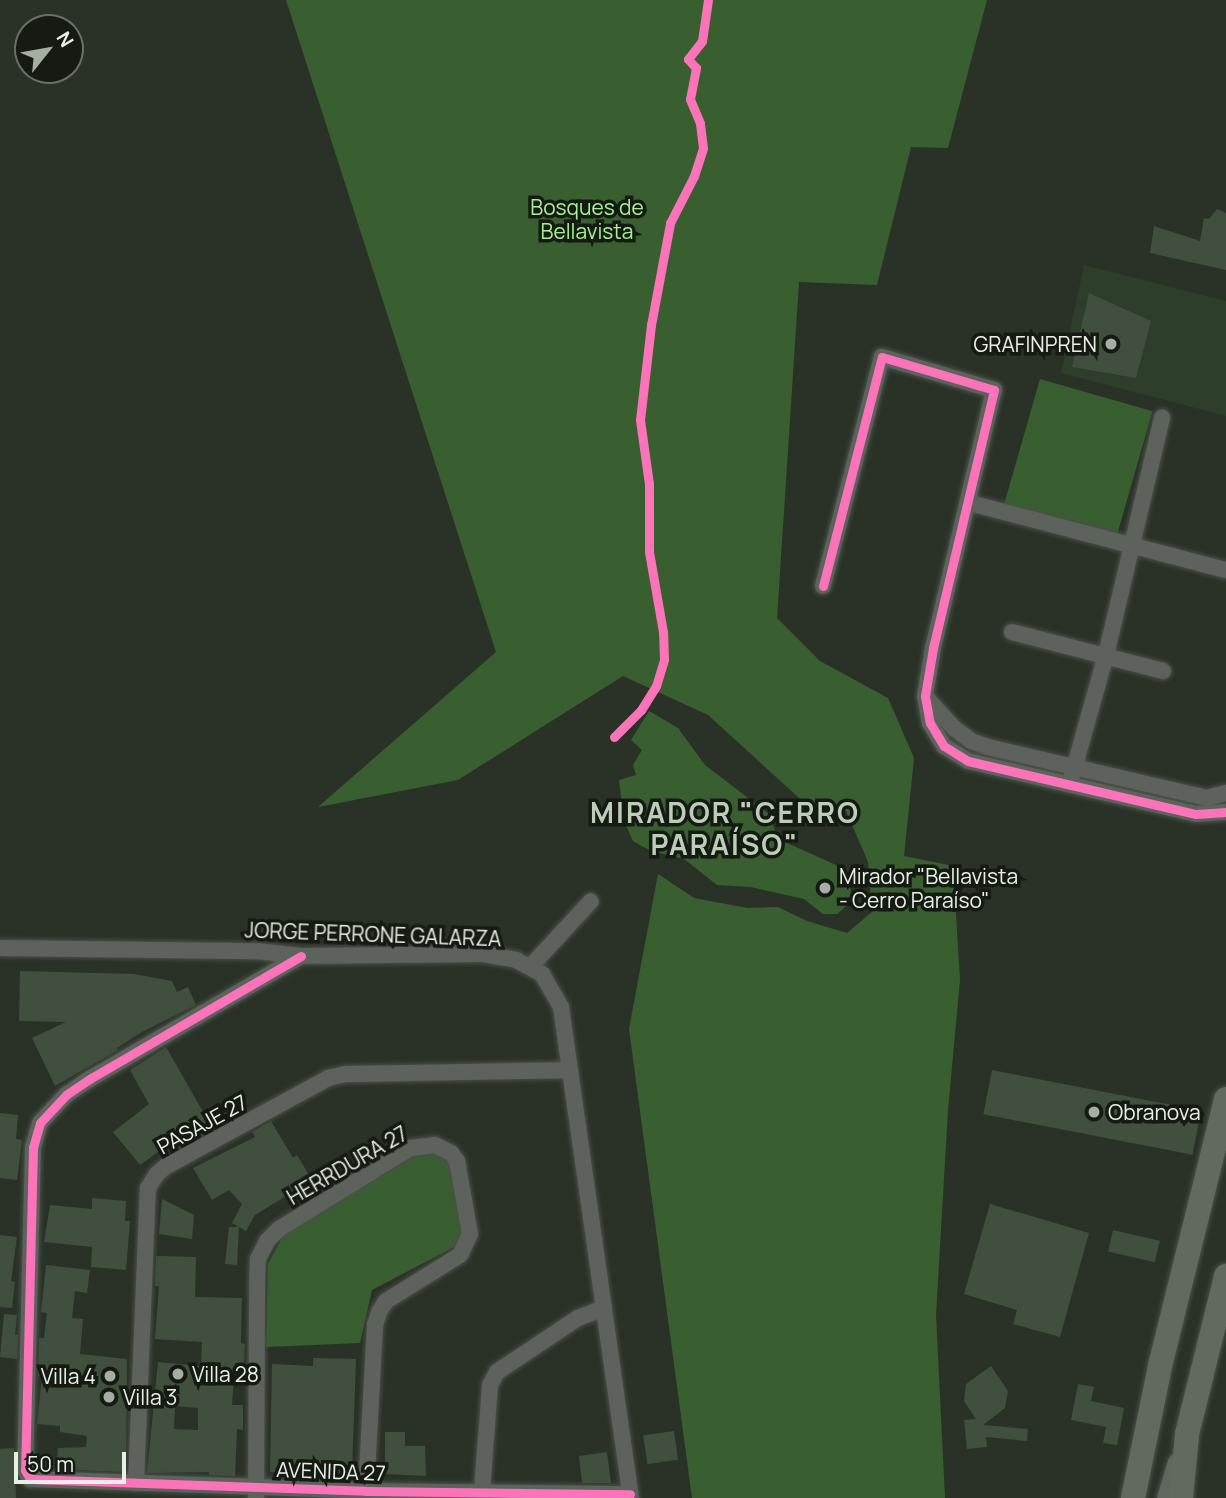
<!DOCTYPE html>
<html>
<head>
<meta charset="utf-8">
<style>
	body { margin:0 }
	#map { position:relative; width:1226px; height:1498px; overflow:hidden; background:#2a3228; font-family:Manrope,sans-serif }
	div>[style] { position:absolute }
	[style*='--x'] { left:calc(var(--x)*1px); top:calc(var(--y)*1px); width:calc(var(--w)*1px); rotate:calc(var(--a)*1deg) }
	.built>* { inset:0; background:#2d3e2b }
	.green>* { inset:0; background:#395f31; transform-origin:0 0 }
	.building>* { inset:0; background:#414f3e; transform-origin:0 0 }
	.roads { filter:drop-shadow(0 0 2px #4a5048) drop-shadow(0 0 2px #4a5048) }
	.minor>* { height:16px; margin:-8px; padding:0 8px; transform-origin:8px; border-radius:8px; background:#5d625c }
	.secondary>* { height:21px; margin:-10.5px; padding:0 10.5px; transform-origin:10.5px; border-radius:10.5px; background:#60675e }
	.primary>* { height:24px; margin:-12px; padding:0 12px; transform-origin:12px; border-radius:12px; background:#626a60 }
	.cycleway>* { height:9px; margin:-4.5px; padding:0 4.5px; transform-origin:4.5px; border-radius:4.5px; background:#fb73b8 }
	.dots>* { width:19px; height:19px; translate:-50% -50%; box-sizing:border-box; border:4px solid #151a13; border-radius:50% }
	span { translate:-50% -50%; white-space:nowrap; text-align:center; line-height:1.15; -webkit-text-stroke:7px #151a13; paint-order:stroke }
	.park-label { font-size:21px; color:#a3f192 }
	.poi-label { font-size:21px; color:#e8f0e6 }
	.right { translate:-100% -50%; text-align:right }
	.left { translate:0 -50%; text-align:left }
	.street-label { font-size:21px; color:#e8f0e6 }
	.district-label { font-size:28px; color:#bccdb9; font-weight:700; letter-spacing:2px }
	.north { position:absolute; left:14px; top:14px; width:70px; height:70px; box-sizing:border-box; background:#151a13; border:2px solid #697067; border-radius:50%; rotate:59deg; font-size:19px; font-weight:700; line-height:28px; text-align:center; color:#e8f0e6 }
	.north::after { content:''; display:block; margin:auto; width:24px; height:32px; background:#a6aea4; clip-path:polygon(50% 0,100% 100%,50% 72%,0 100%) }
	.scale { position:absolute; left:14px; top:1452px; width:112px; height:32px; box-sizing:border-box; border:4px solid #e8f0e6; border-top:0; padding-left:9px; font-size:21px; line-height:24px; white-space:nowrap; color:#e8f0e6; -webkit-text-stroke:5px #151a13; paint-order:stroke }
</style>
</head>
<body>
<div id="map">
	<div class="built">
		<i style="clip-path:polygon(1084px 265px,1226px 301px,1226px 416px,1061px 373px)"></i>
	</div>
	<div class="green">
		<i style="clip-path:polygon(286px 0,987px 0,948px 148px,911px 147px,877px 285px,799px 282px,777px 618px,820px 661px,888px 698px,914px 758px,904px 856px,953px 866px,960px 980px,948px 1110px,936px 1315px,945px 1498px,692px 1498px,629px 1029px,658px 874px,694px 898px,747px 908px,778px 907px,807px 921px,847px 933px,872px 912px,868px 862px,846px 811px,808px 806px,708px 715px,623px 676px,458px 780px,318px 807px,496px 652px)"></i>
		<i style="left:1040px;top:379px;width:117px;height:130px;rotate:16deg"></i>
		<i style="clip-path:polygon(649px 711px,678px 728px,705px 765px,769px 814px,778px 839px,836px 865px,845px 874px,851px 890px,849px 903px,843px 909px,837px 914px,823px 914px,804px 899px,751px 887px,717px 885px,684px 859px,651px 851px,633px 841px,624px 821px,619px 780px,636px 775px,633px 765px,642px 750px,631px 740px)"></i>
		<i style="clip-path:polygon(434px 1151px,452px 1164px,464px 1232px,458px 1245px,372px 1290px,360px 1343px,266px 1347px,268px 1264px,284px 1234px,408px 1152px)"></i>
	</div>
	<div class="building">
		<i style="clip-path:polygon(1217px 209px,1226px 213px,1226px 270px,1150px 253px,1154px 226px,1200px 241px,1204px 218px,1209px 219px)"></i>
		<i style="clip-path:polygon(1089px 293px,1151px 321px,1136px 378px,1072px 367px)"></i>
		<i style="clip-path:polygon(20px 971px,134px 974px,172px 981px,177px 992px,188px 987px,196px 1005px,142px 1032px,117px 1048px,118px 1050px,55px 1086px,32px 1038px,66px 1022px,19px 1021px)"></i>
		<i style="clip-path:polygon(166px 1047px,210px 1124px,194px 1133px,191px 1128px,140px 1165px,113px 1132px,149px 1104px,130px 1070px)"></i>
		<i style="left:992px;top:1070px;width:213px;height:45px;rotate:11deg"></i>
		<i style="clip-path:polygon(0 1113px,18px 1115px,16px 1139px,22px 1140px,17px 1180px,0 1178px)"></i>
		<i style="clip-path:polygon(271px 1121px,293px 1158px,297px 1155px,312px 1180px,255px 1215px,246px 1231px,232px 1223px,242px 1204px,229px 1190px,212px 1200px,193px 1168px,255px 1137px,252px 1132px)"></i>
		<i style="clip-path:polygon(92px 1198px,126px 1201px,125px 1221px,130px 1221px,126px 1270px,91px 1267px,92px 1247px,44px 1242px,50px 1205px,92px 1209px)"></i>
		<i style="clip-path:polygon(162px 1199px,194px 1215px,192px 1239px,159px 1234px)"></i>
		<i style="clip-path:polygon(990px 1204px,1089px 1233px,1060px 1337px,1013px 1324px,1017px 1310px,964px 1294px)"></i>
		<i style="clip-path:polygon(229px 1227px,239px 1227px,237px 1265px,225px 1264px)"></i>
		<i style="left:1113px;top:1230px;width:48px;height:22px;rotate:13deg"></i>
		<i style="clip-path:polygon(0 1235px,17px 1237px,11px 1281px,15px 1282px,12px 1308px,0 1307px)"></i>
		<i style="clip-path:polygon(evenodd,156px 1256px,196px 1257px,195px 1297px,242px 1298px,241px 1343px,245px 1344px,244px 1363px,235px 1363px,232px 1405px,243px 1405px,243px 1430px,237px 1429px,235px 1476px,209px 1475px,209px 1472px,147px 1473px,158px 1362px,201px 1366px,202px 1342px,155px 1339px,159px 1286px,155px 1286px,156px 1256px,175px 1406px,198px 1408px,198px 1430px,174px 1429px,175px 1406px)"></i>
		<i style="clip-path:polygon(46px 1265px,90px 1270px,87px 1293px,75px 1291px,72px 1318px,83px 1319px,80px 1354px,127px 1359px,126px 1472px,56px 1469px,58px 1448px,86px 1447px,87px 1436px,60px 1432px,60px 1426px,37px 1424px,42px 1376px,38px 1376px,39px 1338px,44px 1338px,47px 1313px,41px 1312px)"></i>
		<i style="clip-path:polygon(4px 1314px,17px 1315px,15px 1335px,18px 1335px,17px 1359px,0 1357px)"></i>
		<i style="clip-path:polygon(313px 1358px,356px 1359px,352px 1473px,311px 1475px,270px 1472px,272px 1364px,313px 1366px)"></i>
		<i style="clip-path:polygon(991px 1366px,1008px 1391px,1005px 1408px,983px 1425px,1028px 1429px,1027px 1441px,986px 1437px,987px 1447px,967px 1449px,964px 1420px,976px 1419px,964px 1401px,966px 1384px)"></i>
		<i style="clip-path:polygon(1078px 1384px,1094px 1387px,1091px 1401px,1124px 1408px,1117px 1445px,1103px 1443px,1106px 1427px,1071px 1420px)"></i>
		<i style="left:674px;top:1431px;width:29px;height:31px;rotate:82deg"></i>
		<i style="clip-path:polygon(385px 1432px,405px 1432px,405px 1446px,425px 1446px,426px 1476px,385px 1474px)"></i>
		<i style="clip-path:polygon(14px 1448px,16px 1498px,0 1498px,0 1449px)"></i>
		<i style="clip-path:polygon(607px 1452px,611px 1483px,582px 1483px,579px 1456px)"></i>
	</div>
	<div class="roads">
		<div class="minor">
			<i style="--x:970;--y:503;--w:265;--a:14.7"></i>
			<i style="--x:823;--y:586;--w:236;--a:-75.6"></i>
			<i style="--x:882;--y:357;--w:117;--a:16.4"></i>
			<i style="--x:994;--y:390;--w:265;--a:103.3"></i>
			<i style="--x:933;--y:648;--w:49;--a:99.5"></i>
			<i style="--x:925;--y:696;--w:27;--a:80"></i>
			<i style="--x:930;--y:723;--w:27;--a:59"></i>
			<i style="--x:944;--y:746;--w:28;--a:32"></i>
			<i style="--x:968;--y:761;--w:234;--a:13.1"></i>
			<i style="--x:1196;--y:814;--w:30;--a:-4"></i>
			<i style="--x:1012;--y:632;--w:156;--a:14.5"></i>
			<i style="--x:925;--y:696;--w:43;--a:47.8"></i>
			<i style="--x:954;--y:728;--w:21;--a:37"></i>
			<i style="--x:971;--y:741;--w:18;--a:19"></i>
			<i style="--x:988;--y:747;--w:217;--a:13.1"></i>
			<i style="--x:1199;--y:796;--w:8;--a:14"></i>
			<i style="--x:1207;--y:798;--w:20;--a:-15"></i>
			<i style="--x:1070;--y:783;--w:133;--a:-74.3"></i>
			<i style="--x:1106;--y:655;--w:244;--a:-76.7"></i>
			<i style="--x:0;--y:948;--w:257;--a:0.7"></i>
			<i style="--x:257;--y:951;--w:44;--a:6.5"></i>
			<i style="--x:301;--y:956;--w:182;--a:-0.6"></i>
			<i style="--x:483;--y:954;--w:34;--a:10"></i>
			<i style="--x:516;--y:960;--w:30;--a:28"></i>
			<i style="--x:542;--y:974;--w:38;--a:60"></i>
			<i style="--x:561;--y:1007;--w:496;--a:81.9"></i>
			<i style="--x:301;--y:956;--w:243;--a:149.8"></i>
			<i style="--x:91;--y:1078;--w:30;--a:146"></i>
			<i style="--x:66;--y:1095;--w:38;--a:133"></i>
			<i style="--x:40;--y:1123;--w:25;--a:106"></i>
			<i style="--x:33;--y:1147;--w:323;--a:91.4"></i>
			<i style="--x:25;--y:1470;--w:10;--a:61"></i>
			<i style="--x:30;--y:1479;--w:336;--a:2"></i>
			<i style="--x:366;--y:1491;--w:264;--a:0.7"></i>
			<i style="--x:531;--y:966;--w:88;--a:-47.3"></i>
			<i style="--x:136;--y:1483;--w:295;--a:-87.7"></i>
			<i style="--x:148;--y:1188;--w:15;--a:-58"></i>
			<i style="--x:156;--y:1175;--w:12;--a:-42"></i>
			<i style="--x:165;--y:1167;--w:186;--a:-28.6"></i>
			<i style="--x:328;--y:1078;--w:17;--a:-13"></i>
			<i style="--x:345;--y:1074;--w:225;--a:-1"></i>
			<i style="--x:482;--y:1490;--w:105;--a:-85.6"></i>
			<i style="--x:490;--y:1385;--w:15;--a:-62"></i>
			<i style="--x:497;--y:1372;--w:97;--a:-33.7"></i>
			<i style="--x:578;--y:1318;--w:28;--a:-21"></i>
			<i style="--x:256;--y:1498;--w:212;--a:-89.7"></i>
			<i style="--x:257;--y:1286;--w:27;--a:-88"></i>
			<i style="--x:258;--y:1259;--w:20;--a:-63"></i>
			<i style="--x:267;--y:1241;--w:17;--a:-45"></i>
			<i style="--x:279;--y:1229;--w:154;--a:-31.7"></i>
			<i style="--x:410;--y:1148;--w:25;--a:-7"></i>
			<i style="--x:435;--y:1145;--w:18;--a:27"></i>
			<i style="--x:451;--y:1153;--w:10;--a:53"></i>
			<i style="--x:457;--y:1161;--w:74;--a:79.9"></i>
			<i style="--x:470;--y:1234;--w:23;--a:115"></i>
			<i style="--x:460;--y:1255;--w:87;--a:148.1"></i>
			<i style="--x:386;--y:1301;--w:13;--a:122"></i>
			<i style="--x:379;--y:1312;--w:14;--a:107"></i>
			<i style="--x:375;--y:1325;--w:166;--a:93.1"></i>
		</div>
		<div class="secondary">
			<i style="--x:1167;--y:1498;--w:37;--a:-73"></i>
		</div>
		<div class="primary">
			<i style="--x:1133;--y:1498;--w:135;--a:-78.4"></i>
			<i style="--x:1160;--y:1366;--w:275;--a:-76.1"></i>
			<i style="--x:1181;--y:1498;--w:64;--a:-84.6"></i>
			<i style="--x:1187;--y:1434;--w:163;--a:-76.1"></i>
		</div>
	</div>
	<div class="cycleway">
		<i style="--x:823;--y:586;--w:236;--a:-75.6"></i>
		<i style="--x:882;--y:357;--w:117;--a:16.4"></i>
		<i style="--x:994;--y:390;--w:265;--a:103.3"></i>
		<i style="--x:933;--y:648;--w:49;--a:99.5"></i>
		<i style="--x:925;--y:696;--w:27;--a:80"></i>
		<i style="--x:930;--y:723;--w:27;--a:59"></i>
		<i style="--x:944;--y:746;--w:28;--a:32"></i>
		<i style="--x:968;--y:761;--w:234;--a:13.1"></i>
		<i style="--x:1196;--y:814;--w:30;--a:-4"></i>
		<i style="--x:614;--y:737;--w:38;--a:-45"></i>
		<i style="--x:641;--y:710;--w:28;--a:-58"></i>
		<i style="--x:656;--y:686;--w:28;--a:-73"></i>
		<i style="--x:664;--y:659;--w:27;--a:-92"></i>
		<i style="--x:663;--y:632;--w:81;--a:-99.9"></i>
		<i style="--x:649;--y:552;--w:68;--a:-90"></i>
		<i style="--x:649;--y:484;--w:65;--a:-98"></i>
		<i style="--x:640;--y:420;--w:96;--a:-83.4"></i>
		<i style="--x:651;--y:325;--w:104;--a:-79.4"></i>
		<i style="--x:670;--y:223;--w:53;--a:-62.9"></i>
		<i style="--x:694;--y:176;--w:29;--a:-72"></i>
		<i style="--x:703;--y:148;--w:25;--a:-97"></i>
		<i style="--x:700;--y:123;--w:26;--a:-113"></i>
		<i style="--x:690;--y:99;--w:32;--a:-79"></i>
		<i style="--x:696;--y:68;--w:12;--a:-132"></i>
		<i style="--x:688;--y:59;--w:23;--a:-52"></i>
		<i style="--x:702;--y:41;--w:41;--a:-81.7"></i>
		<i style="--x:301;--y:956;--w:243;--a:149.8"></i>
		<i style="--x:91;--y:1078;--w:30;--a:146"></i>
		<i style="--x:66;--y:1095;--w:38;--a:133"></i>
		<i style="--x:40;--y:1123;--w:25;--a:106"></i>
		<i style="--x:33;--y:1147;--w:323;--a:91.4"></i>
		<i style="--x:25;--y:1470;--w:10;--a:61"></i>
		<i style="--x:30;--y:1479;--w:336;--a:2"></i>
		<i style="--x:366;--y:1491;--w:264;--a:0.7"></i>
	</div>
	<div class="dots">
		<i style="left:1111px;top:344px;background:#a6aea4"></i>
		<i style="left:825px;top:888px;background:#a6aea4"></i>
		<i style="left:1094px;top:1112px;background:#a6aea4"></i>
		<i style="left:178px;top:1374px;background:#a6aea4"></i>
		<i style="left:110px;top:1376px;background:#a6aea4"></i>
		<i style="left:109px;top:1397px;background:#a6aea4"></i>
	</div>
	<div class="park-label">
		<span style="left:587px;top:219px">Bosques de<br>Bellavista</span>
	</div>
	<div class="poi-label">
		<span class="right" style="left:1097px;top:344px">GRAFINPREN</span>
		<span class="left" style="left:839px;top:888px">Mirador "Bellavista<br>- Cerro Paraíso"</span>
		<span class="left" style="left:1108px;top:1112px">Obranova</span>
		<span class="left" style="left:192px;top:1374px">Villa 28</span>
		<span class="right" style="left:96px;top:1376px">Villa 4</span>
		<span class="left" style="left:123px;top:1397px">Villa 3</span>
	</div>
	<div class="street-label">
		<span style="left:373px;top:934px;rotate:2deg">JORGE PERRONE GALARZA</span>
		<span style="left:202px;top:1124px;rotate:-29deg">PASAJE 27</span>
		<span style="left:347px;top:1165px;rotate:-30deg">HERRDURA 27</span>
		<span style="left:331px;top:1471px;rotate:2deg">AVENIDA 27</span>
	</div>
	<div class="district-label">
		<span style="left:725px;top:828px">MIRADOR "CERRO<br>PARAÍSO"</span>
	</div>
	<div class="north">N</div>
	<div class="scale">50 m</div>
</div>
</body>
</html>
